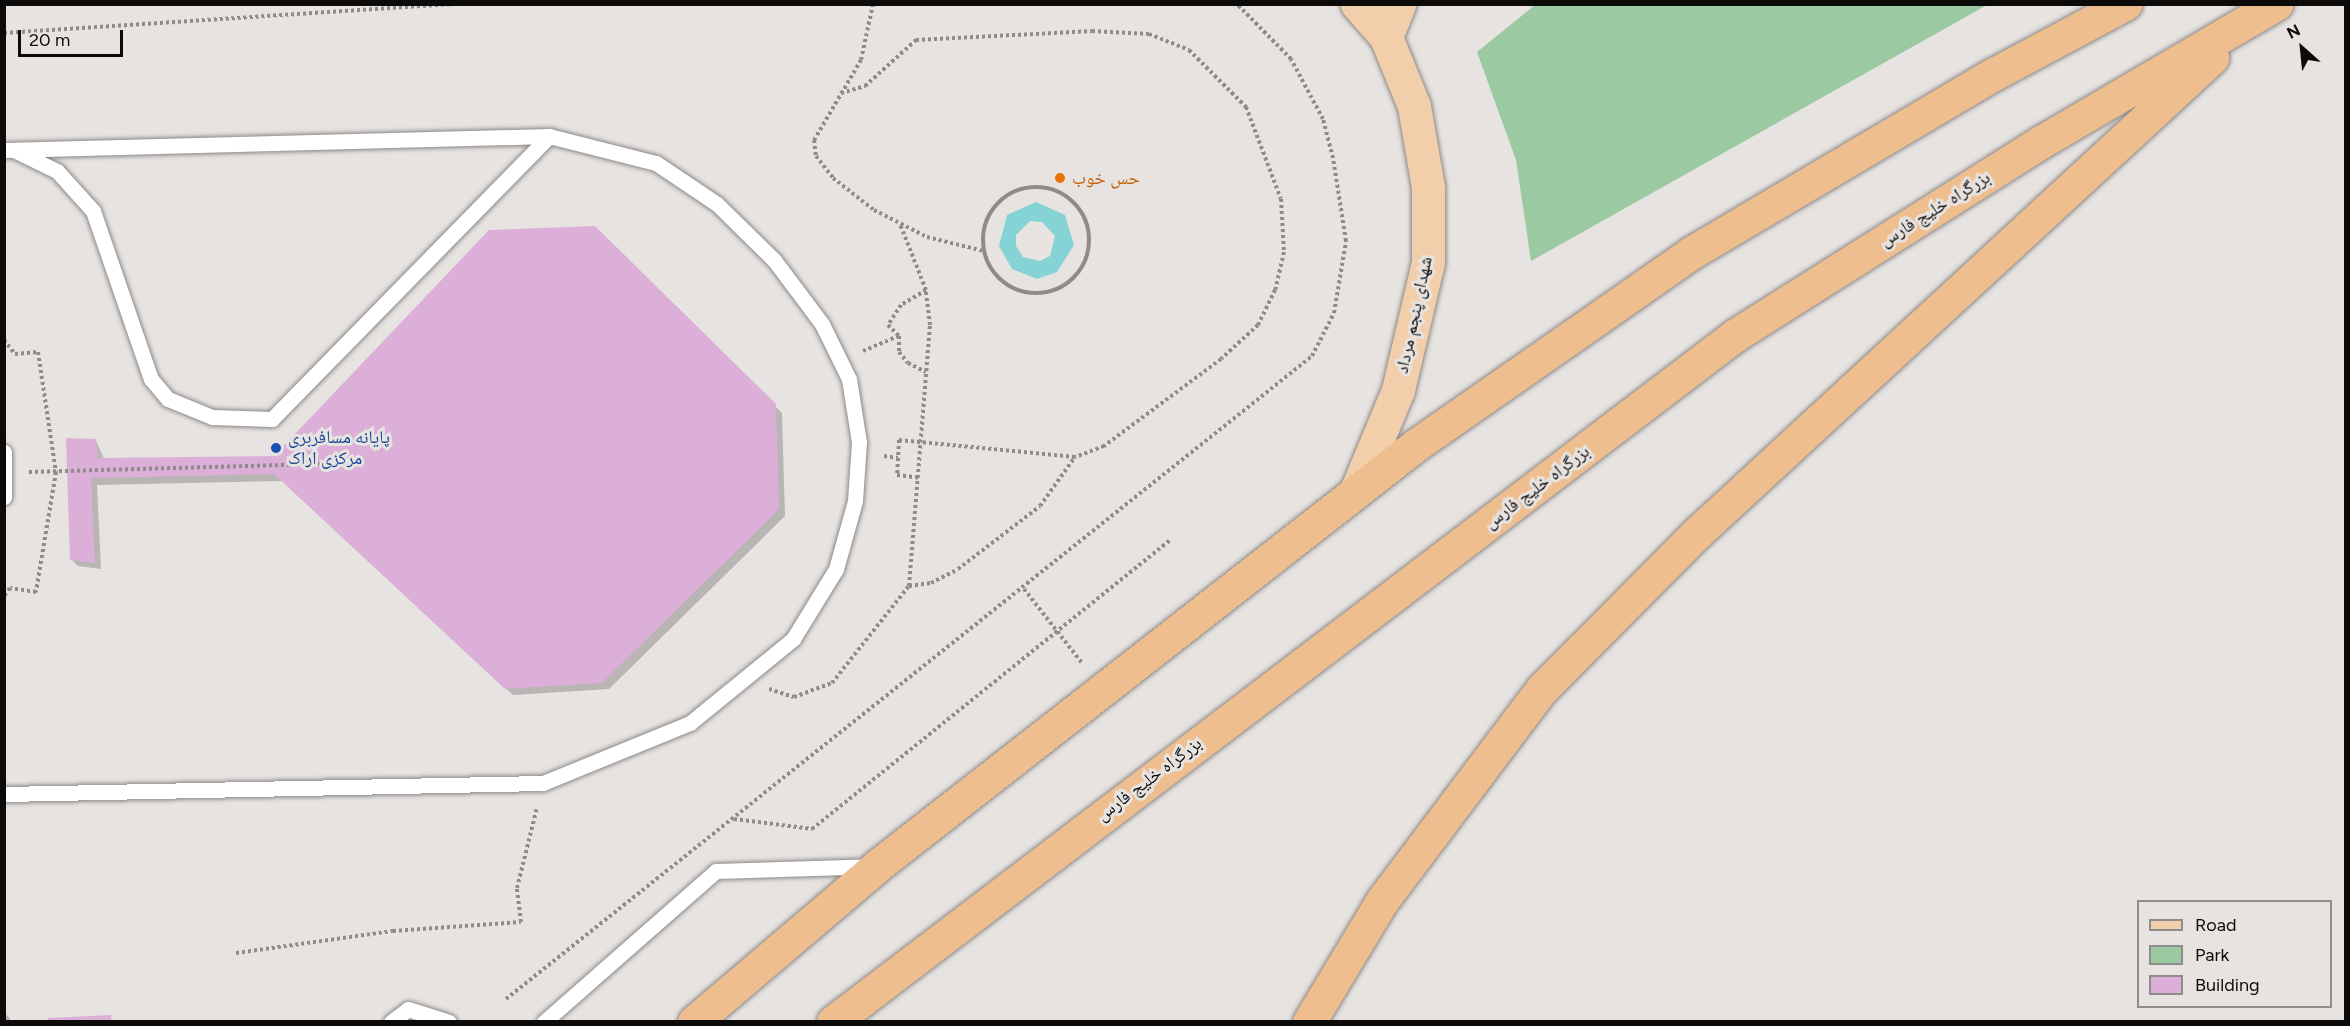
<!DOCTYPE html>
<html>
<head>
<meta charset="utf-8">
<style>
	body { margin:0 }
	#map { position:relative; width:2350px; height:1026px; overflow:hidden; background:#e6e3e1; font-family:Figtree,"Noto Naskh Arabic",sans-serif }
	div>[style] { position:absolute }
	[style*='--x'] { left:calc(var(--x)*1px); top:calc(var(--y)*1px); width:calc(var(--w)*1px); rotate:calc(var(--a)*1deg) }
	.green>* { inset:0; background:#9bc9a2 }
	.water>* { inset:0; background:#86d3d5 }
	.shadow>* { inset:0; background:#0003 }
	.building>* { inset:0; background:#dcafd8 }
	.path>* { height:4px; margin-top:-2px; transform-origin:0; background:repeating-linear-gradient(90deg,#8e8c8a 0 3px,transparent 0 6px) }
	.path>.ring { margin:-2px; padding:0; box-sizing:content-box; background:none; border:4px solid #8e8c8a; border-radius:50% }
	.roads { filter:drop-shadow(0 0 2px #8c8987) drop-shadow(0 0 2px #8c8987) }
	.service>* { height:15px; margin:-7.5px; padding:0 7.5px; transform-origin:7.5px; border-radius:7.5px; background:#fff }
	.primary>* { height:33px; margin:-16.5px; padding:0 16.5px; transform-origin:16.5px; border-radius:16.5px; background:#f3ceab }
	.trunk>* { height:33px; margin:-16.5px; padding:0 16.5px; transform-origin:16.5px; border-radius:16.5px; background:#efbe8f }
	.dots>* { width:16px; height:16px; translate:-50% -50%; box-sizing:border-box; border:3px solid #e6e3e1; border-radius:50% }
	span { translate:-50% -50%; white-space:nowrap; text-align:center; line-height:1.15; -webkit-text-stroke:6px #e6e3e1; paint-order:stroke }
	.food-label { font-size:18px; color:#c56008 }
	.left { translate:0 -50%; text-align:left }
	.street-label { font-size:18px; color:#0c0b0a }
	.transit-label { font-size:18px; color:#164399 }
	.frame { position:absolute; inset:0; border:6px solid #0c0b0a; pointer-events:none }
	.legend { position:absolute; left:2137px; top:900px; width:195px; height:108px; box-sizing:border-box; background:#e6e3e1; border:2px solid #8f8d8b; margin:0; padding:8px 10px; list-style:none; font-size:18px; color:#0c0b0a }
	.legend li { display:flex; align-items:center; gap:12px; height:30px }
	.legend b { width:30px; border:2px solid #8f8d8b }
	.north { position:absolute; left:2272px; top:18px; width:60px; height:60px; -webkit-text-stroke:4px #e6e3e1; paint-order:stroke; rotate:333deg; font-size:16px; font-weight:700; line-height:24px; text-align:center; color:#0c0b0a }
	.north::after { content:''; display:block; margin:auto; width:21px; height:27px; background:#0c0b0a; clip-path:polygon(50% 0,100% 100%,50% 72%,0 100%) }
	.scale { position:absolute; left:18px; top:30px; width:105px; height:27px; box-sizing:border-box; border:3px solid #0c0b0a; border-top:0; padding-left:8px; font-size:18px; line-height:21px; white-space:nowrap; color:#0c0b0a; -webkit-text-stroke:4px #e6e3e1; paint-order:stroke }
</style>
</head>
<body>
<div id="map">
	<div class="green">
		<i style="clip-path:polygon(1535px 5px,1535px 4px,1987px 5px,1531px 261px,1516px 160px,1477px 52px)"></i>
	</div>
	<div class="water">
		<i style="clip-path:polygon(evenodd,1036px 202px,1065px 215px,1074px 245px,1057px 272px,1037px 279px,1012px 269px,999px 246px,1007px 215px,1036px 202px,1030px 221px,1042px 222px,1055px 236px,1050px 256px,1040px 261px,1023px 257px,1016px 246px,1016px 235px,1030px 221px)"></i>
	</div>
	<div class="shadow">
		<i style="clip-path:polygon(594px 228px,782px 413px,785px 516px,609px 689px,513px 695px,282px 481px,97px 485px,101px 569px,78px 566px,71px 559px,96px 441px,104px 459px,275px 458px)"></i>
		<i style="clip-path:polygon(4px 1013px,10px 1018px,10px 1022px,4px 1022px)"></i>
	</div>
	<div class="building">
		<i style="clip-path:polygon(595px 226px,776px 404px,779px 509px,602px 683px,505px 689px,274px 474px,91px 478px,95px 563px,70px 560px,66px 438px,96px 439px,98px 458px,274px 456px,489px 230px)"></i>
		<i style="clip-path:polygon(111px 1015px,112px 1022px,48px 1022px,48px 1018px)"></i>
	</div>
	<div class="path">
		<i style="--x:873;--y:4;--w:57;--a:102.1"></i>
		<i style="--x:861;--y:60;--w:93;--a:120.4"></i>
		<i style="--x:814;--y:140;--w:16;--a:83"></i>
		<i style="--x:816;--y:156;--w:28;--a:52"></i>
		<i style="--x:833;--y:178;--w:52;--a:38"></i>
		<i style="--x:874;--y:210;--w:59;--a:27"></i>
		<i style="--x:927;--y:237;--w:59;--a:13.8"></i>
		<i style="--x:4;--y:33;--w:450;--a:-3.7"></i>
		<i style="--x:841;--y:93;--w:25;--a:-16"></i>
		<i style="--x:865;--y:86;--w:69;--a:-42"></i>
		<i style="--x:916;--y:40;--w:176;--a:-2.9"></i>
		<i style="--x:1092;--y:31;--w:57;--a:3"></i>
		<i style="--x:1149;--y:34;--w:43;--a:21.8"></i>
		<i style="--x:1189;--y:50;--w:81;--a:45"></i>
		<i style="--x:1246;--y:107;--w:98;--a:69.2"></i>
		<i style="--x:1281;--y:199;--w:53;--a:86.8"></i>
		<i style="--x:1284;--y:252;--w:39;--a:103"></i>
		<i style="--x:1275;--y:290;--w:39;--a:116"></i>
		<i style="--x:1258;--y:325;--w:50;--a:137.4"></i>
		<i style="--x:1221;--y:359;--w:146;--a:143.4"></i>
		<i style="--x:1104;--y:446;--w:31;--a:159"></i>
		<i style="--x:1075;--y:457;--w:177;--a:-174.5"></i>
		<i style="--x:899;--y:440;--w:35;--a:93"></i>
		<i style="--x:897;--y:475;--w:23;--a:7"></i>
		<i class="ring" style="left:983px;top:187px;width:102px;height:102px"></i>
		<i style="--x:926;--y:290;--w:29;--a:149"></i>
		<i style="--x:901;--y:305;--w:24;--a:123"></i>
		<i style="--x:888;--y:325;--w:16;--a:45"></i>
		<i style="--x:899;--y:336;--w:16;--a:90"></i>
		<i style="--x:899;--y:352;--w:14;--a:51"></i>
		<i style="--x:908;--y:363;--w:20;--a:27"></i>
		<i style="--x:4;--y:340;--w:18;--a:52"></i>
		<i style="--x:15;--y:354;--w:23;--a:-5"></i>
		<i style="--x:38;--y:352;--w:121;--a:81.5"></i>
		<i style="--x:56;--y:472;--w:122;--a:99.5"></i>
		<i style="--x:36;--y:592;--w:26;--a:-171"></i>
		<i style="--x:10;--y:588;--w:10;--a:127"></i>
		<i style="--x:863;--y:351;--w:39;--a:-23"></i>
		<i style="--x:884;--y:456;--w:14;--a:8"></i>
		<i style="--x:29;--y:472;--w:317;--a:-1.6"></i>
		<i style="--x:909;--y:586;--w:22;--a:-8"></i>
		<i style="--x:931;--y:583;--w:30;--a:-27"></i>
		<i style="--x:958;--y:569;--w:103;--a:-37.5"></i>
		<i style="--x:1040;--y:506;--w:60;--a:-54.5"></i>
		<i style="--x:1024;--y:589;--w:94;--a:51.9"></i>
		<i style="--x:769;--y:689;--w:26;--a:18"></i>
		<i style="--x:794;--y:697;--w:40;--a:-20.2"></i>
		<i style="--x:832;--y:683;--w:124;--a:-51.6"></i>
		<i style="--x:909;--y:586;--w:262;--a:-85.4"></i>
		<i style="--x:930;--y:325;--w:35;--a:-97"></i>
		<i style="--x:926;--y:290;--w:71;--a:-111.5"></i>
		<i style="--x:734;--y:819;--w:79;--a:7.3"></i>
		<i style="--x:812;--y:829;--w:460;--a:-38.9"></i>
		<i style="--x:236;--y:953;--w:159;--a:-8"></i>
		<i style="--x:393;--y:931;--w:128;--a:-4"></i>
		<i style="--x:521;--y:922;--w:34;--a:-97"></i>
		<i style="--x:517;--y:888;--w:83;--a:-76.1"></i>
		<i style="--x:506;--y:999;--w:1031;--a:-38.58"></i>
		<i style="--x:1312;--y:356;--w:48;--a:-62.9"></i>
		<i style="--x:1334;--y:313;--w:73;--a:-80.5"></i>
		<i style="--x:1346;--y:241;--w:84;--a:-98.9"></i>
		<i style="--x:1333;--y:158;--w:40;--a:-104.4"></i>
		<i style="--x:1323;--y:119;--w:68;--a:-118.1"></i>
		<i style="--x:1291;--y:59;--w:77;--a:-134.5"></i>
	</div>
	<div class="roads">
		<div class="service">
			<i style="--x:4;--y:150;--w:545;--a:-1.47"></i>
			<i style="--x:549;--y:136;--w:110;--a:14.2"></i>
			<i style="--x:656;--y:163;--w:73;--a:33.9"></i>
			<i style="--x:717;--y:204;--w:80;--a:44.5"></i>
			<i style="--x:774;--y:260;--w:80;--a:53.1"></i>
			<i style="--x:822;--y:324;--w:61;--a:63.9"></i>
			<i style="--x:849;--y:379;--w:64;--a:81"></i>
			<i style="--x:859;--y:442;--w:59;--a:93.9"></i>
			<i style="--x:855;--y:501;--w:71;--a:105.6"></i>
			<i style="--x:836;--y:569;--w:82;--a:121.6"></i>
			<i style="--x:793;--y:639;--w:133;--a:140.8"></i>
			<i style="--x:690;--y:723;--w:159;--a:157.8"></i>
			<i style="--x:543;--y:783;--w:539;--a:178.83"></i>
			<i style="--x:16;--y:151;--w:46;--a:26"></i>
			<i style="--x:57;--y:171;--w:54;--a:48"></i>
			<i style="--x:93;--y:211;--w:178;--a:71"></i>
			<i style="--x:151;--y:379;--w:26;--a:50"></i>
			<i style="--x:168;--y:399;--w:48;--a:22.2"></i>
			<i style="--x:212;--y:417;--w:60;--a:1.9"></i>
			<i style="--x:272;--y:419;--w:396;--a:-45.6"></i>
			<i style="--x:4;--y:452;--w:45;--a:90"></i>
			<i style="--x:391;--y:1022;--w:21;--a:-37"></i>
			<i style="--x:408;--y:1009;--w:43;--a:17.6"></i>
			<i style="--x:544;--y:1022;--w:229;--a:-41.3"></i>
			<i style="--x:716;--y:871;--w:155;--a:-1.8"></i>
		</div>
		<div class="primary">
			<i style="--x:1386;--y:37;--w:35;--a:-68"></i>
			<i style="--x:1356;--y:491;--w:109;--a:-67.4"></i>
			<i style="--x:1398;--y:390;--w:131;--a:-76.8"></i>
			<i style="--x:1428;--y:262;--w:75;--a:-90"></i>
			<i style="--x:1428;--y:187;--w:82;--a:-99.8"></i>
			<i style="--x:1414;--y:106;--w:74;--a:-112.1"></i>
			<i style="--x:1386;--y:37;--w:44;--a:-131.3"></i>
		</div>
		<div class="trunk">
			<i style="--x:694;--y:1022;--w:240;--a:-40.4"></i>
			<i style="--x:877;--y:866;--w:684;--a:-37.99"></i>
			<i style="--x:1416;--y:445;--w:335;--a:-34.9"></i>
			<i style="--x:1691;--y:253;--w:352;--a:-30.6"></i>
			<i style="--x:1994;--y:74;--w:149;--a:-28.1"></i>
			<i style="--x:833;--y:1022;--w:1132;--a:-37.28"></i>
			<i style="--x:1734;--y:336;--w:363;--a:-32.3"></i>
			<i style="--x:2041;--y:142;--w:273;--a:-30.4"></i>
			<i style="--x:1309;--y:1022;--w:141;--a:-58.9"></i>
			<i style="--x:1382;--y:901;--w:266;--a:-53"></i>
			<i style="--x:1542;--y:689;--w:220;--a:-45.2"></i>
			<i style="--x:1697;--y:533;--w:701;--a:-42.69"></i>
		</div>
	</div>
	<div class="dots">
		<i style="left:1060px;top:178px;background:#e8710a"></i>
		<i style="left:276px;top:448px;background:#1a4fb4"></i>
	</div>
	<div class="food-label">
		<span class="left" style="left:1072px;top:178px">حس خوب</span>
	</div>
	<div class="street-label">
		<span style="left:1935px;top:209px;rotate:-32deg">بزرگراه خلیج فارس</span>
		<span style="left:1414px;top:315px;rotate:-78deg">شهدای پنجم مرداد</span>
		<span style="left:1537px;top:487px;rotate:-37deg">بزرگراه خلیج فارس</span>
		<span style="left:1149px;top:779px;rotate:-37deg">بزرگراه خلیج فارس</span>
	</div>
	<div class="transit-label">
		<span class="left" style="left:288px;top:448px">پایانه مسافربری<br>مرکزی اراک</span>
	</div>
	<div class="frame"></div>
	<ul class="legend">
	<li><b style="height:8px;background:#f3ceab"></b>Road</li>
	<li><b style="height:16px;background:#9bc9a2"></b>Park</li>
	<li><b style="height:16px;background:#dcafd8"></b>Building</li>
	</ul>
	<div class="north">N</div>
	<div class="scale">20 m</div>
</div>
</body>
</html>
